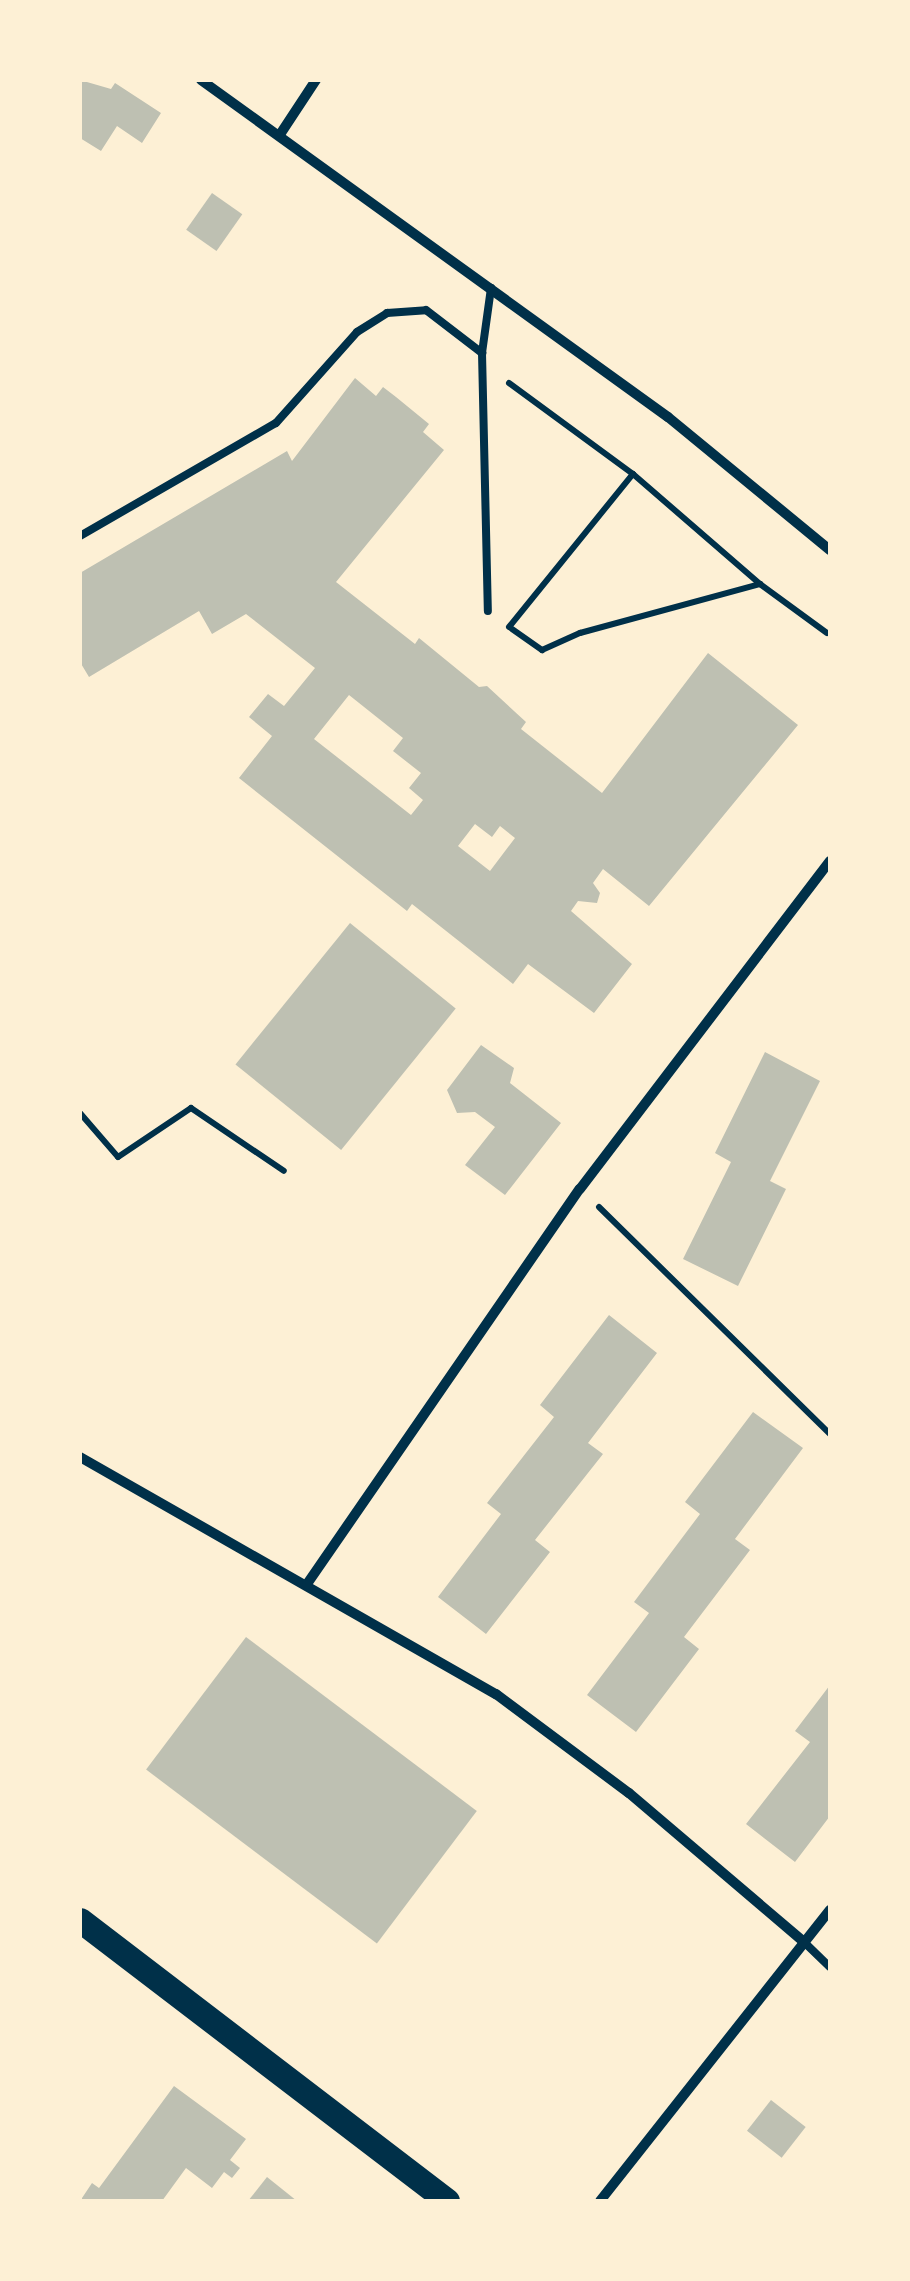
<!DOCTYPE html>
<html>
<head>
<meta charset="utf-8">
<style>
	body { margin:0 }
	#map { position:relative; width:910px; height:2281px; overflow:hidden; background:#fdf0d5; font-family:Merriweather,serif }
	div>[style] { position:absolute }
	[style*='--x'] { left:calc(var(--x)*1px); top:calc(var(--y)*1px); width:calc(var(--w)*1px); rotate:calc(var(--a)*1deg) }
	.building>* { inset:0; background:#bec0b2; transform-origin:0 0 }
	.path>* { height:6px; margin:-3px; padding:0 3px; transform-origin:3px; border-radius:3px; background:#003049 }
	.service>* { height:8px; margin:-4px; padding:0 4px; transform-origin:4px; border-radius:4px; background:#003049 }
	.minor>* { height:10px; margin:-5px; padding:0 5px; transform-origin:5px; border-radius:5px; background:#003049 }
	.primary>* { height:25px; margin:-12.5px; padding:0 12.5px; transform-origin:12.5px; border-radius:12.5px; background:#003049 }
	span { translate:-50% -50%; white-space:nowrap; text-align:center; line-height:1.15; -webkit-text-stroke:10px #fdf0d5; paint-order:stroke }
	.frame { position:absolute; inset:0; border:82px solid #fdf0d5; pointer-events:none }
</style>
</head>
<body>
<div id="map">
	<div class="building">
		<i style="clip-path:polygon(80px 80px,111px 89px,115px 83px,161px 113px,142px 143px,117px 126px,101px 151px,80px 138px)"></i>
		<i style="left:212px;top:193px;width:37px;height:45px;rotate:35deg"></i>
		<i style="clip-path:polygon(evenodd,355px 378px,376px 396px,383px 387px,396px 397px,429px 424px,423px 432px,444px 450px,336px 582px,415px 644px,419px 638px,479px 687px,487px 686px,526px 722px,521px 729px,602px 793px,708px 653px,798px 725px,649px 906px,603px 869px,593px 883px,600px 893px,597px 903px,578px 901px,571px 911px,632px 964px,594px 1013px,528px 964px,513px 984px,412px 904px,407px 911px,239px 778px,272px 736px,249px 717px,268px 694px,284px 706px,315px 668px,246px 614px,212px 634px,199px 611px,89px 677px,80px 662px,80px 573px,287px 451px,292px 461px,355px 378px,349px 695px,403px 738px,393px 751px,421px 773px,409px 788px,423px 800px,411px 815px,314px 739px,349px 695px,355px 378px,475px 824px,492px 837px,500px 826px,515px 838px,490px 871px,458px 846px,475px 824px)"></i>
		<i style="left:350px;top:923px;width:136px;height:182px;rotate:39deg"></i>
		<i style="clip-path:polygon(481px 1045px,514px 1068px,510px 1083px,561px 1123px,505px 1195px,465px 1165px,495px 1127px,475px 1112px,457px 1113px,447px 1090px)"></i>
		<i style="clip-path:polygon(765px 1052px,820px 1081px,770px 1181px,786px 1189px,738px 1286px,683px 1259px,731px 1162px,715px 1153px)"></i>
		<i style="clip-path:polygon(609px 1315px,657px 1353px,588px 1443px,603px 1454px,535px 1540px,550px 1552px,486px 1634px,438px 1597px,501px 1514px,487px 1503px,554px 1417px,540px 1405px)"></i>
		<i style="clip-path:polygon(753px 1412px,803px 1448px,735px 1539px,750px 1550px,684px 1637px,699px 1649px,636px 1732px,587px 1695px,649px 1613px,634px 1602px,700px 1514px,685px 1502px)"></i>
		<i style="left:246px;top:1637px;width:289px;height:166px;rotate:37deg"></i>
		<i style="clip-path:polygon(830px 1685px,830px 1816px,795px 1862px,746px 1824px,810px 1742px,795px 1731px)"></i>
		<i style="clip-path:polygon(174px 2086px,246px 2139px,230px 2160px,240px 2168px,232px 2178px,224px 2172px,212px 2188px,186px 2168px,162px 2201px,80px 2201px,92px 2183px,99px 2188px)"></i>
		<i style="left:771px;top:2100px;width:44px;height:39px;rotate:38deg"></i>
		<i style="clip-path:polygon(267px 2177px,297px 2201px,248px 2201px)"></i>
	</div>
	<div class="path">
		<i style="--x:509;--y:383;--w:154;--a:36.3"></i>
		<i style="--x:509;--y:627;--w:197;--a:-51"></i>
		<i style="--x:633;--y:474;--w:168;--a:40.9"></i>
		<i style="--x:512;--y:629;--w:37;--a:35"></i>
		<i style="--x:542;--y:650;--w:42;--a:-24.1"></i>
		<i style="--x:580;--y:633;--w:187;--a:-15.2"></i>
		<i style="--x:760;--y:584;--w:83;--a:36.2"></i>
		<i style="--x:80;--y:1113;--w:58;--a:49.2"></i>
		<i style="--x:118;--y:1157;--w:88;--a:-33.9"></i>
		<i style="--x:191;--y:1108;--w:112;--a:34.1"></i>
		<i style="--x:599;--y:1207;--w:324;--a:44.5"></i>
	</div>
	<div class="service">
		<i style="--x:482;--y:353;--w:66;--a:-82.1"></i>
		<i style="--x:80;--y:536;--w:226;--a:-30"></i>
		<i style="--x:276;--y:423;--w:122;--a:-48.3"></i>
		<i style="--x:357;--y:332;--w:36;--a:-32"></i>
		<i style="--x:387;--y:313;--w:39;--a:-4"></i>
		<i style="--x:426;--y:310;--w:71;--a:37.5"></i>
		<i style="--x:482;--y:353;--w:258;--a:88.7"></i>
		<i style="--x:804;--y:1942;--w:36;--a:44"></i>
	</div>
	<div class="minor">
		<i style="--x:201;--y:80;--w:576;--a:35.82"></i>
		<i style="--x:668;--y:417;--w:210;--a:39.4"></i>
		<i style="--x:281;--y:133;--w:64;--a:-56.6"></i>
		<i style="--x:80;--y:1457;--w:479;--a:29.7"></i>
		<i style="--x:496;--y:1694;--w:166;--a:36.7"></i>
		<i style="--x:629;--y:1793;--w:230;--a:40.4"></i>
		<i style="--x:307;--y:1584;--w:480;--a:-55.4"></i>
		<i style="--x:580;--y:1189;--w:412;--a:-52.7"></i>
		<i style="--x:600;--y:2201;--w:371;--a:-51.7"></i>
	</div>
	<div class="primary">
		<i style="--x:80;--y:1920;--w:462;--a:37.4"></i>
	</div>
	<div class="frame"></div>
</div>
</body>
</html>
